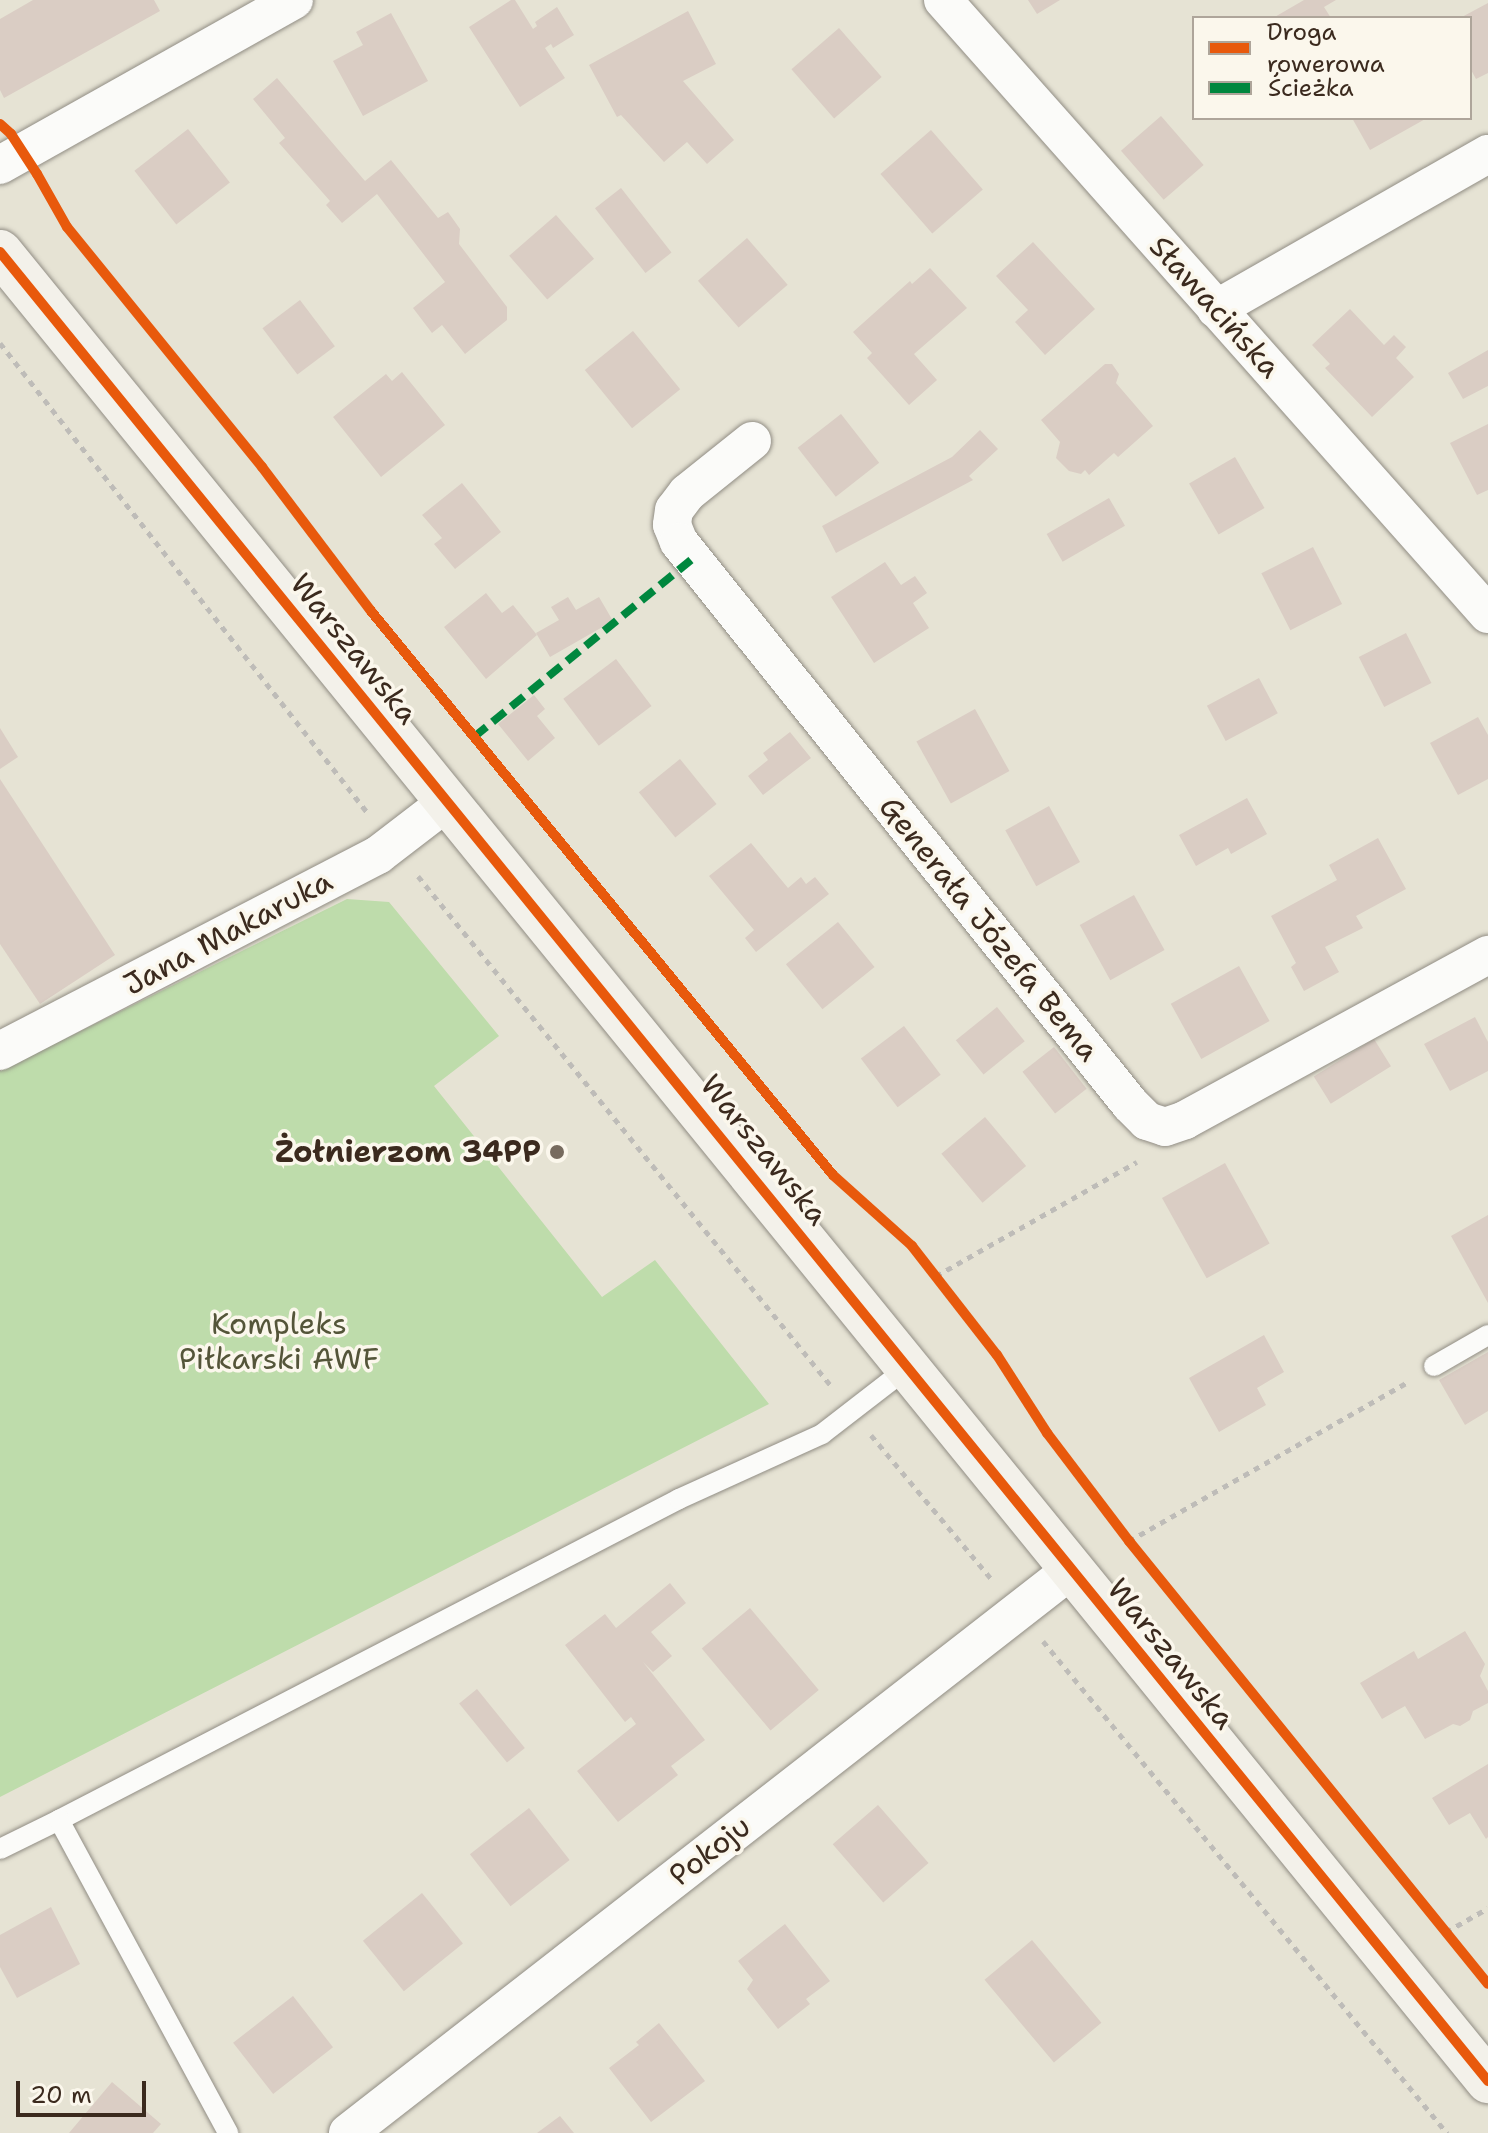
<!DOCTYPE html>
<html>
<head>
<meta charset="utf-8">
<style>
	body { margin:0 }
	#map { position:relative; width:1488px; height:2133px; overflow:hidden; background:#e6e3d4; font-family:"Shantell Sans",sans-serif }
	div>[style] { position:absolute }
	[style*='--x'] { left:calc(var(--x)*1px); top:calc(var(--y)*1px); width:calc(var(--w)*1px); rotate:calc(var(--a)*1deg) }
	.green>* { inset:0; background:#bedcab }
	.building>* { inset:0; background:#dacdc4; transform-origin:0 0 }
	.path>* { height:5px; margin-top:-2.5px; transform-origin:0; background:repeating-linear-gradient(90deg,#bebcb8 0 6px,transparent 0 12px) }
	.roads { filter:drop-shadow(0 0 2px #918d84) drop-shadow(0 0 2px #918d84) }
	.lane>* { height:20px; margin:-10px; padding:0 10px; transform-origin:10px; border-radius:10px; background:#fbfbf9 }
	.street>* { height:38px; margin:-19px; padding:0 19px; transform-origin:19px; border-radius:19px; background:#fbfbf9 }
	.secondary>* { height:44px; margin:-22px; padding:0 22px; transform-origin:22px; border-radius:22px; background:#f3f1ea }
	.quiet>* { height:8px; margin-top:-4px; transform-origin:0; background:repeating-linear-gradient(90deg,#00873e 0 16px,transparent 0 24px) }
	.cycleway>* { height:10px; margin:-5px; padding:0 5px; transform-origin:5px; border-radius:5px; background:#e8590c }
	.dots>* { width:22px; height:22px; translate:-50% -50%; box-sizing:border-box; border:4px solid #fbf7ec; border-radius:50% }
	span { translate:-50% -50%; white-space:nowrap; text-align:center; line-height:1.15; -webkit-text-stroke:7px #fbf7ec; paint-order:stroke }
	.street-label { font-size:30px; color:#3b2a1e }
	.poi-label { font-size:30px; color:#3b2a1e; font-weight:700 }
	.right { translate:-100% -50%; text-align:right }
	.park-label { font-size:30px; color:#545539 }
	.legend { position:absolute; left:1192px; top:16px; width:280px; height:104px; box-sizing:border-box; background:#fbf7ec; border:2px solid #aea59a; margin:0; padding:10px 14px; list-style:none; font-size:24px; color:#3b2a1e }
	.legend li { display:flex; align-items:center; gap:16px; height:40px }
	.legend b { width:40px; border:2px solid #aea59a }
	.scale { position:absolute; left:16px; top:2081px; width:130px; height:36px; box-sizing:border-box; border:4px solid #3b2a1e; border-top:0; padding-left:10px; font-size:24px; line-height:28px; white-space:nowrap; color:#3b2a1e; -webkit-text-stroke:6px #fbf7ec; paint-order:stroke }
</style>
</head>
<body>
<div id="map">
	<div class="green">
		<i style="clip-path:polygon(347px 899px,389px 902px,499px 1036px,434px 1086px,602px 1297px,655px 1260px,769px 1404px,0 1797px,0 1071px)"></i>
	</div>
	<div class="building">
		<i style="clip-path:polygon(33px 0,154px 0,160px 11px,4px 98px,0 90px,0 19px)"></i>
		<i style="clip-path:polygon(511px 0,515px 0,533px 29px,537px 26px,535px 22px,557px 7px,574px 35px,553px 48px,551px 44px,545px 48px,565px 78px,520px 107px,469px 27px)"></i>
		<i style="clip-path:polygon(1028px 0,1060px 0,1037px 14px)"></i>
		<i style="clip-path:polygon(1304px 0,1336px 0,1324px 7px,1331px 18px,1273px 18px)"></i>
		<i style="clip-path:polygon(1488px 3px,1488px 73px,1476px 79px,1470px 68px,1470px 18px,1460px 18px)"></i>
		<i style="clip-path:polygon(688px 11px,716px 64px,683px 81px,734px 140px,707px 164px,687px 142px,664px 162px,621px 115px,617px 117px,589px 65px)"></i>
		<i style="clip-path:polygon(391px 13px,428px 81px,363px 116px,333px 61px,363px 45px,356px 32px)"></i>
		<i style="left:839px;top:28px;width:65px;height:63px;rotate:49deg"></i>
		<i style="clip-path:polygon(277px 78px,365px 181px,391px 160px,438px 218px,448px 212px,460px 229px,459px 244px,507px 307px,507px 320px,465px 354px,442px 325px,432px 333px,413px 308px,445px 282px,377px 194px,342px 223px,326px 205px,330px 201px,279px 143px,285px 138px,253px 99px)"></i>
		<i style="left:1161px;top:116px;width:65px;height:53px;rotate:49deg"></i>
		<i style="clip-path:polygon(1352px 118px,1427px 118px,1370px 150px)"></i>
		<i style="left:188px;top:129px;width:68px;height:68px;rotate:52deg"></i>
		<i style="left:931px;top:130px;width:79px;height:67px;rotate:49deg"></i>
		<i style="left:621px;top:188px;width:82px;height:33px;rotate:52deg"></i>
		<i style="left:556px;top:215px;width:58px;height:62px;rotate:49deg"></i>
		<i style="left:747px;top:238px;width:62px;height:65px;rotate:49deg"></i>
		<i style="clip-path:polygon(1033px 242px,1095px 309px,1045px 355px,1015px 322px,1028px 310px,996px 276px)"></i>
		<i style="clip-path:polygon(930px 268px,967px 308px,914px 354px,937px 380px,909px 405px,867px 358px,872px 353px,853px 332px,910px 281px,912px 284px)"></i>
		<i style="left:300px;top:300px;width:58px;height:47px;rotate:53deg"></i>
		<i style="clip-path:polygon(1350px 309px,1384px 345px,1394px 335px,1406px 347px,1396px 358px,1414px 377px,1372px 417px,1325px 368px,1330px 364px,1312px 345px)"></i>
		<i style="left:633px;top:331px;width:75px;height:62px;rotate:51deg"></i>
		<i style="clip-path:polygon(1488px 350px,1488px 386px,1463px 399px,1448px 373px)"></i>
		<i style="clip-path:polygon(1105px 364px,1112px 364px,1119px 374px,1116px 383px,1153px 426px,1118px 457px,1114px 453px,1089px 475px,1085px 470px,1081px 474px,1069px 471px,1056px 458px,1060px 442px,1041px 420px)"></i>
		<i style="clip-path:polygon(402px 372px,445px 425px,381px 477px,333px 417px,386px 374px,392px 381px)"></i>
		<i style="left:841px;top:414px;width:62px;height:55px;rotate:52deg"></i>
		<i style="clip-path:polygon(1488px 424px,1488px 490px,1477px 495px,1450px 443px)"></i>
		<i style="clip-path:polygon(980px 430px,998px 449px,969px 476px,973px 480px,836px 553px,822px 526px,952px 457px)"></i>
		<i style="left:1235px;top:457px;width:59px;height:53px;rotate:60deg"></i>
		<i style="clip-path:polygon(462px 483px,501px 532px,455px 569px,434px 544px,442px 538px,422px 515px)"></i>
		<i style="left:1109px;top:498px;width:32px;height:72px;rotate:60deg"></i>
		<i style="left:1313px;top:547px;width:64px;height:58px;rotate:63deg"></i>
		<i style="clip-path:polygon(885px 562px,901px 585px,915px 576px,927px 593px,913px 603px,929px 628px,874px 663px,831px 597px)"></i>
		<i style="clip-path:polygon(486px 593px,502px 613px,513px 605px,537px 635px,486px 679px,444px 627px)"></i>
		<i style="clip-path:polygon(568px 597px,576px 610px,599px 597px,613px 621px,550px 657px,536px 633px,559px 620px,551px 607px)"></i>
		<i style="left:1406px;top:633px;width:56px;height:53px;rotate:63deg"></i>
		<i style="left:616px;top:659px;width:59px;height:66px;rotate:53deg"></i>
		<i style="left:1259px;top:678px;width:40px;height:59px;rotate:62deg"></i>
		<i style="clip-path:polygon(534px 695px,545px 709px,537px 716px,555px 738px,528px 761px,498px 724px)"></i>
		<i style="left:975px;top:709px;width:71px;height:67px;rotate:61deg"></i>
		<i style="clip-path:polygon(1478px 717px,1488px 735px,1488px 779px,1458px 795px,1430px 743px)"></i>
		<i style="clip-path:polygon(0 728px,18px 757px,0 769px)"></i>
		<i style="clip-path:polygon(790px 732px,811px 758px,763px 795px,748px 776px,768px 760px,763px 753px)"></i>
		<i style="left:680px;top:759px;width:58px;height:53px;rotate:51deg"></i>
		<i style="clip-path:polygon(0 779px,115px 955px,40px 1004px,0 944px)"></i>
		<i style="clip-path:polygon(1247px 798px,1267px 834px,1231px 854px,1228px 848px,1196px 866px,1179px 835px)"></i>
		<i style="left:1049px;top:806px;width:64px;height:50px;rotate:61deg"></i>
		<i style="clip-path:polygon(1378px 838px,1406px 889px,1356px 916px,1363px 928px,1325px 947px,1339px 972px,1304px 991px,1291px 967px,1296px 963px,1271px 916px,1337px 880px,1329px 865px)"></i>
		<i style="clip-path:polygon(751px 843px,788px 888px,801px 877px,806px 884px,815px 877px,829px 894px,756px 952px,745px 938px,754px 930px,709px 876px)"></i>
		<i style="left:1134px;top:895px;width:63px;height:62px;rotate:61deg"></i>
		<i style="left:838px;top:922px;width:58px;height:67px;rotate:51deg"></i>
		<i style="left:1239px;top:966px;width:63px;height:78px;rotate:61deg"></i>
		<i style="left:997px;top:1007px;width:44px;height:53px;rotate:51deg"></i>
		<i style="clip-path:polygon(1475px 1017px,1488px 1042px,1488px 1071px,1450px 1091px,1424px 1044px)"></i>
		<i style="left:904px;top:1026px;width:61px;height:54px;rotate:53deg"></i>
		<i style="left:1374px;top:1039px;width:32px;height:71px;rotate:58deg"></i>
		<i style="left:1054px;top:1047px;width:53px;height:40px;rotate:52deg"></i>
		<i style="left:985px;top:1117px;width:64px;height:57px;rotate:50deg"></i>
		<i style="left:1225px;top:1163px;width:92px;height:72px;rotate:61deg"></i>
		<i style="clip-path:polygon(1488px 1215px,1488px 1303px,1451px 1236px)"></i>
		<i style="clip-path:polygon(1264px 1335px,1284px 1372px,1257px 1388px,1266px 1405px,1219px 1432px,1189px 1378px)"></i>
		<i style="clip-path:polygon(1488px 1352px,1488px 1411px,1465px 1425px,1439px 1380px)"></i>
		<i style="clip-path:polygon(670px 1583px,686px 1603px,651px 1632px,672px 1656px,653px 1672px,643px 1662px,705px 1740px,671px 1766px,678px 1775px,618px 1822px,577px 1771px,636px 1724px,631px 1717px,625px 1722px,565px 1645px,605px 1614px,616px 1628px)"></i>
		<i style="left:750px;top:1608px;width:107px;height:63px;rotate:50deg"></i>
		<i style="clip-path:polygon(1465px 1631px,1485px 1664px,1480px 1676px,1488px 1691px,1488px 1703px,1473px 1711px,1470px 1720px,1460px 1726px,1453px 1724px,1425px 1739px,1405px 1706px,1382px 1719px,1360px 1683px,1414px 1651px,1418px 1659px)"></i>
		<i style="left:477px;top:1689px;width:76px;height:23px;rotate:51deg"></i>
		<i style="clip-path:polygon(1488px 1764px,1488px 1837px,1486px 1839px,1470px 1813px,1449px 1825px,1432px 1798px)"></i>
		<i style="left:878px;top:1805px;width:77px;height:60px;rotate:49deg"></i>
		<i style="left:529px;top:1808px;width:66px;height:75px;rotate:52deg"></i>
		<i style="left:422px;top:1893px;width:65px;height:76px;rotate:51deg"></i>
		<i style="clip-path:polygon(51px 1907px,80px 1964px,17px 1998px,0 1967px,0 1935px)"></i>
		<i style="clip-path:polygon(785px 1924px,830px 1981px,806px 1999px,810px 2004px,778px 2029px,747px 1989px,753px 1980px,738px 1961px)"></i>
		<i style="left:1032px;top:1940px;width:108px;height:62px;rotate:50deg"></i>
		<i style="left:293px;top:1996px;width:65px;height:76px;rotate:52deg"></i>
		<i style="clip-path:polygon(659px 2023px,705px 2081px,651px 2122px,609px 2068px,639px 2045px,636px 2042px)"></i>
		<i style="clip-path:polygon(112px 2082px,161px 2124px,153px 2133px,69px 2133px)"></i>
		<i style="clip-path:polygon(560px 2116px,574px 2133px,537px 2133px)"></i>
	</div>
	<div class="path">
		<i style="--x:0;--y:343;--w:596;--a:51.96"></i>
		<i style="--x:418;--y:876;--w:658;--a:50.99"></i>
		<i style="--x:936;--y:1276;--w:231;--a:-29.6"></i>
		<i style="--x:871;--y:1435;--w:190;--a:50.1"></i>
		<i style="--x:1129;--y:1541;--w:322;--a:-29.7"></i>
		<i style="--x:1043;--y:1641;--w:637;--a:50.61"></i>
		<i style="--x:1446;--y:1932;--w:48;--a:-29.7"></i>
	</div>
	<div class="roads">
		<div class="lane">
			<i style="--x:1434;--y:1366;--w:62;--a:-29.9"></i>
			<i style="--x:59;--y:1820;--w:698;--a:-27.37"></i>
			<i style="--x:679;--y:1499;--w:157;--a:-24.4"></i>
			<i style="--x:822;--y:1434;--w:111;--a:-37.7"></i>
			<i style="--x:0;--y:1849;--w:66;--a:-26.2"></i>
			<i style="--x:59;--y:1820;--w:356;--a:61.6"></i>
		</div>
		<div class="street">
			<i style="--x:943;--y:0;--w:821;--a:48.41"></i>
			<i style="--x:0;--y:165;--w:337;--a:-29.3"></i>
			<i style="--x:1216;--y:309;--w:313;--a:-29.7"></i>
			<i style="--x:752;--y:441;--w:83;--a:141.3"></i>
			<i style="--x:687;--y:493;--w:21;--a:127"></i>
			<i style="--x:674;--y:510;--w:15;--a:98"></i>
			<i style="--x:672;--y:525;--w:18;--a:68"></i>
			<i style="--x:679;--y:542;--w:721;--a:51.25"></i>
			<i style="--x:1130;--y:1104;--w:24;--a:45"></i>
			<i style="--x:1147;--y:1121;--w:19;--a:18"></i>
			<i style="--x:1165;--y:1127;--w:21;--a:-19"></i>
			<i style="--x:1185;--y:1120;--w:345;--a:-28.6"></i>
			<i style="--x:0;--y:1051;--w:426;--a:-27.4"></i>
			<i style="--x:378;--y:855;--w:87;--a:-37.5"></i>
			<i style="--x:348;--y:2133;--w:916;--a:-37.91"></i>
		</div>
		<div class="secondary">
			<i style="--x:0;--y:252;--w:2358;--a:50.87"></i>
		</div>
	</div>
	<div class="quiet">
		<i style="--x:474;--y:737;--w:281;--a:-39.2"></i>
	</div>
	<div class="cycleway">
		<i style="--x:0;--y:124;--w:15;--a:42"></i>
		<i style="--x:11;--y:134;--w:48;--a:57"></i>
		<i style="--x:37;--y:174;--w:61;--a:60.5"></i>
		<i style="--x:67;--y:227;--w:309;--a:50.9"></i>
		<i style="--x:262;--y:467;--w:181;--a:52.9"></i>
		<i style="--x:371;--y:611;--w:729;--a:50.68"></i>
		<i style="--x:833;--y:1175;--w:106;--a:41.9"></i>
		<i style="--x:912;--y:1246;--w:138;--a:52.1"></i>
		<i style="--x:997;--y:1355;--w:93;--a:57.3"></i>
		<i style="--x:1047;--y:1433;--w:136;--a:52.8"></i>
		<i style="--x:1129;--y:1541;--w:570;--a:50.98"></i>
		<i style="--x:0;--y:252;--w:2358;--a:50.87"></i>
	</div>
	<div class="dots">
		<i style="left:557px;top:1152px;background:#776b5e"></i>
	</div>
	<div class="street-label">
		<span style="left:1215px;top:307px;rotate:48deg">Sławacińska</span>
		<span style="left:354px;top:649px;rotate:51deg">Warszawska</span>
		<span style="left:989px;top:929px;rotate:51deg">Generała Józefa Bema</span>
		<span style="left:228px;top:933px;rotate:-28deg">Jana Makaruka</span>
		<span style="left:764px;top:1150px;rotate:51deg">Warszawska</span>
		<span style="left:1171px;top:1654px;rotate:51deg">Warszawska</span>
		<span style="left:710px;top:1851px;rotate:-38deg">Pokoju</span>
	</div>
	<div class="poi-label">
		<span class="right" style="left:541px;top:1152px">Żołnierzom 34PP</span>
	</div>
	<div class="park-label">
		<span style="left:279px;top:1341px">Kompleks<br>Piłkarski AWF</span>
	</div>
	<ul class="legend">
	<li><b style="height:10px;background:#e8590c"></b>Droga rowerowa</li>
	<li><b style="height:10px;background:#00873e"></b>Ścieżka</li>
	</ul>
	<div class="scale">20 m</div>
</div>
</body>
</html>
